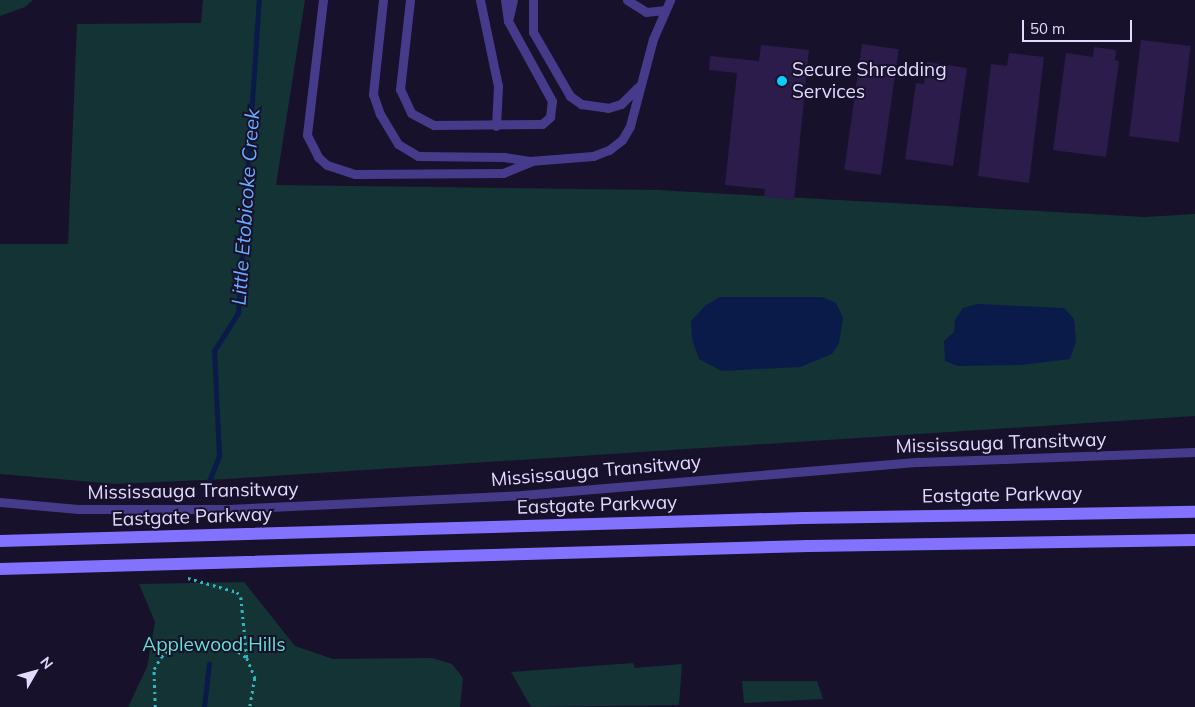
<!DOCTYPE html>
<html>
<head>
<meta charset="utf-8">
<style>
	body { margin:0 }
	#map { position:relative; width:1195px; height:707px; overflow:hidden; background:#18112b; font-family:Mulish,sans-serif }
	div>[style] { position:absolute }
	[style*='--x'] { left:calc(var(--x)*1px); top:calc(var(--y)*1px); width:calc(var(--w)*1px); rotate:calc(var(--a)*1deg) }
	.green>* { inset:0; background:#133335 }
	.water>* { inset:0; background:#0a1b4a }
	.stream>* { height:4.5px; margin:-2.25px; padding:0 2.25px; transform-origin:2.25px; border-radius:2.25px; background:#0a1b4a }
	.building>* { inset:0; background:#2b1c4c; transform-origin:0 0 }
	.path>* { height:2.5px; margin-top:-1.25px; transform-origin:0; background:repeating-linear-gradient(90deg,#2fb9be 0 2.5px,transparent 0 6.5px) }
	.lane>* { height:9px; margin:-4.5px; padding:0 4.5px; transform-origin:4.5px; border-radius:4.5px; background:#463b8a }
	.secondary>* { height:12px; margin:-6px; padding:0 6px; transform-origin:6px; border-radius:6px; background:#8372ff }
	.dots>* { width:14px; height:14px; translate:-50% -50%; box-sizing:border-box; border:2px solid #18112b; border-radius:50% }
	span { translate:-50% -50%; white-space:nowrap; text-align:center; line-height:1.15; -webkit-text-stroke:4px #18112b; paint-order:stroke }
	.poi-label { font-size:19px; color:#e2dbff }
	.left { translate:0 -50%; text-align:left }
	.street-label { font-size:19px; color:#e2dbff }
	.park-label { font-size:19px; color:#63e2cf }
	.water-label { font-size:20px; color:#69abff; font-style:italic }
	.north { position:absolute; left:10px; top:647px; width:50px; height:50px; -webkit-text-stroke:4px #18112b; paint-order:stroke; rotate:52deg; font-size:14px; font-weight:700; line-height:20px; text-align:center; color:#e2dbff }
	.north::after { content:''; display:block; margin:auto; width:18px; height:22px; background:#e2dbff; clip-path:polygon(50% 0,100% 100%,50% 72%,0 100%) }
	.scale { position:absolute; left:1022px; top:20px; width:110px; height:22px; box-sizing:border-box; border:2px solid #e2dbff; border-top:0; padding-left:6px; font-size:15px; line-height:18px; white-space:nowrap; color:#e2dbff; -webkit-text-stroke:4px #18112b; paint-order:stroke }
</style>
</head>
<body>
<div id="map">
	<div class="green">
		<i style="clip-path:polygon(0 0,33px 0,25px 7px,0 16px)"></i>
		<i style="clip-path:polygon(203px 0,305px 0,276px 185px,658px 190px,1145px 217px,1195px 214px,1195px 416px,227px 479px,115px 484px,0 474px,0 244px,68px 244px,77px 24px,201px 23px)"></i>
		<i style="clip-path:polygon(244px 582px,295px 646px,333px 659px,432px 658px,452px 664px,463px 678px,460px 707px,128px 707px,147px 667px,155px 622px,139px 584px)"></i>
		<i style="clip-path:polygon(633px 663px,635px 668px,682px 664px,679px 705px,531px 707px,511px 672px)"></i>
		<i style="clip-path:polygon(742px 681px,817px 681px,823px 699px,744px 703px)"></i>
	</div>
	<div class="water">
		<i style="clip-path:polygon(720px 297px,823px 297px,836px 303px,843px 318px,839px 343px,832px 354px,800px 367px,722px 371px,699px 359px,692px 339px,691px 321px,706px 305px)"></i>
		<i style="clip-path:polygon(977px 304px,1064px 308px,1074px 319px,1076px 341px,1070px 359px,1021px 365px,958px 366px,945px 361px,944px 341px,954px 332px,955px 320px,963px 308px)"></i>
	</div>
	<div class="stream">
		<i style="--x:204;--y:494;--w:41;--a:-68.5"></i>
		<i style="--x:219;--y:456;--w:105;--a:-92.7"></i>
		<i style="--x:214;--y:351;--w:45;--a:-57.7"></i>
		<i style="--x:238;--y:313;--w:314;--a:-86.2"></i>
		<i style="--x:204;--y:707;--w:43;--a:-83.4"></i>
	</div>
	<div class="building">
		<i style="left:1141px;top:40px;width:50px;height:97px;rotate:7deg"></i>
		<i style="left:862px;top:44px;width:37px;height:127px;rotate:8deg"></i>
		<i style="clip-path:polygon(761px 45px,809px 50px,794px 200px,764px 197px,765px 189px,725px 185px,737px 73px,709px 70px,710px 56px,759px 61px)"></i>
		<i style="clip-path:polygon(1094px 47px,1116px 50px,1115px 60px,1119px 61px,1106px 157px,1053px 150px,1066px 53px,1093px 57px)"></i>
		<i style="clip-path:polygon(1009px 53px,1044px 57px,1029px 183px,978px 176px,991px 64px,1007px 66px)"></i>
		<i style="clip-path:polygon(927px 62px,967px 68px,953px 166px,905px 159px,916px 83px,924px 84px)"></i>
	</div>
	<div class="path">
		<i style="--x:188;--y:578;--w:51;--a:15.9"></i>
		<i style="--x:237;--y:592;--w:6;--a:51"></i>
		<i style="--x:241;--y:597;--w:61;--a:84.4"></i>
		<i style="--x:155;--y:707;--w:38;--a:-92"></i>
		<i style="--x:154;--y:669;--w:14;--a:-60"></i>
		<i style="--x:161;--y:657;--w:17;--a:-40"></i>
		<i style="--x:174;--y:646;--w:41;--a:-4.2"></i>
		<i style="--x:215;--y:643;--w:13;--a:4"></i>
		<i style="--x:228;--y:644;--w:24;--a:36"></i>
		<i style="--x:247;--y:658;--w:22;--a:68"></i>
		<i style="--x:255;--y:678;--w:29;--a:100"></i>
	</div>
	<div class="lane">
		<i style="--x:323;--y:0;--w:136;--a:96.8"></i>
		<i style="--x:307;--y:135;--w:25;--a:63"></i>
		<i style="--x:318;--y:157;--w:12;--a:42"></i>
		<i style="--x:327;--y:165;--w:29;--a:18"></i>
		<i style="--x:355;--y:174;--w:148;--a:-0.4"></i>
		<i style="--x:503;--y:173;--w:29;--a:-22"></i>
		<i style="--x:383;--y:0;--w:95;--a:96.1"></i>
		<i style="--x:373;--y:94;--w:21;--a:71"></i>
		<i style="--x:380;--y:114;--w:35;--a:59"></i>
		<i style="--x:398;--y:144;--w:23;--a:31"></i>
		<i style="--x:418;--y:156;--w:86;--a:0.7"></i>
		<i style="--x:504;--y:157;--w:26;--a:9"></i>
		<i style="--x:530;--y:161;--w:63;--a:-4.5"></i>
		<i style="--x:593;--y:156;--w:17;--a:-21"></i>
		<i style="--x:609;--y:150;--w:16;--a:-38"></i>
		<i style="--x:622;--y:140;--w:16;--a:-60"></i>
		<i style="--x:630;--y:126;--w:90;--a:-75.2"></i>
		<i style="--x:653;--y:39;--w:43;--a:-66.4"></i>
		<i style="--x:410;--y:0;--w:90;--a:96.4"></i>
		<i style="--x:400;--y:89;--w:26;--a:65"></i>
		<i style="--x:411;--y:113;--w:26;--a:28"></i>
		<i style="--x:434;--y:125;--w:108;--a:-0.5"></i>
		<i style="--x:542;--y:124;--w:11;--a:-41"></i>
		<i style="--x:550;--y:117;--w:16;--a:-83"></i>
		<i style="--x:552;--y:101;--w:91;--a:-118.8"></i>
		<i style="--x:508;--y:21;--w:21;--a:-98"></i>
		<i style="--x:480;--y:0;--w:88;--a:78.2"></i>
		<i style="--x:498;--y:86;--w:40;--a:92.9"></i>
		<i style="--x:533;--y:0;--w:32;--a:90"></i>
		<i style="--x:533;--y:32;--w:74;--a:60"></i>
		<i style="--x:570;--y:96;--w:14;--a:36"></i>
		<i style="--x:581;--y:104;--w:27;--a:8"></i>
		<i style="--x:608;--y:108;--w:14;--a:-17"></i>
		<i style="--x:621;--y:104;--w:24;--a:-45"></i>
		<i style="--x:627;--y:0;--w:22;--a:32"></i>
		<i style="--x:646;--y:12;--w:18;--a:-6"></i>
		<i style="--x:509;--y:17;--w:17;--a:-77"></i>
		<i style="--x:0;--y:502;--w:78;--a:5.1"></i>
		<i style="--x:78;--y:509;--w:150;--a:0"></i>
		<i style="--x:228;--y:509;--w:294;--a:-2.7"></i>
		<i style="--x:522;--y:495;--w:398;--a:-4.8"></i>
		<i style="--x:919;--y:462;--w:276;--a:-2.1"></i>
	</div>
	<div class="secondary">
		<i style="--x:0;--y:541;--w:804;--a:-1.64"></i>
		<i style="--x:804;--y:518;--w:391;--a:-0.9"></i>
		<i style="--x:0;--y:569;--w:809;--a:-1.63"></i>
		<i style="--x:809;--y:546;--w:386;--a:-0.9"></i>
	</div>
	<div class="dots">
		<i style="left:782px;top:81px;background:#07ceff"></i>
	</div>
	<div class="poi-label">
		<span class="left" style="left:792px;top:81px">Secure Shredding<br>Services</span>
	</div>
	<div class="street-label">
		<span style="left:1001px;top:443px;rotate:-2deg">Mississauga Transitway</span>
		<span style="left:596px;top:471px;rotate:-5deg">Mississauga Transitway</span>
		<span style="left:193px;top:491px;rotate:-1deg">Mississauga Transitway</span>
		<span style="left:1002px;top:495px;rotate:-1deg">Eastgate Parkway</span>
		<span style="left:597px;top:505px;rotate:-2deg">Eastgate Parkway</span>
		<span style="left:192px;top:517px;rotate:-2deg">Eastgate Parkway</span>
	</div>
	<div class="park-label">
		<span style="left:214px;top:645px">Applewood Hills</span>
	</div>
	<div class="water-label">
		<span style="left:245px;top:207px;rotate:-86deg">Little Etobicoke Creek</span>
	</div>
	<div class="north">N</div>
	<div class="scale">50 m</div>
</div>
</body>
</html>
